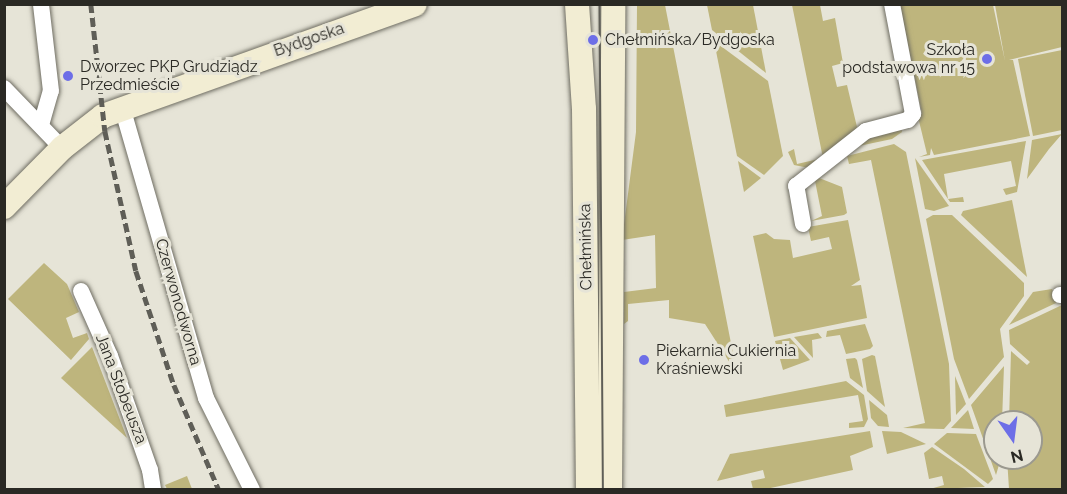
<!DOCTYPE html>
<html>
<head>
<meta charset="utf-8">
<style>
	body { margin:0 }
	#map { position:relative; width:1067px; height:494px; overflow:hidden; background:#e6e4d7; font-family:Raleway,sans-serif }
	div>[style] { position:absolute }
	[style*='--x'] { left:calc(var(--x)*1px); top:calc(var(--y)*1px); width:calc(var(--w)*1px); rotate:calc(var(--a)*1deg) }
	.green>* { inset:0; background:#beb57d }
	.roads { filter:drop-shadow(0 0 2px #6f6d62) drop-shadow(0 0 2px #6f6d62) }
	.street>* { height:16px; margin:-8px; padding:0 8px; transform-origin:8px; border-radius:8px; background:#fff }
	.secondary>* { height:24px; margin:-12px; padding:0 12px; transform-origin:12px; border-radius:12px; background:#f2edd3 }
	.tram>* { height:1.5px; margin:-0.75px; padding:0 0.75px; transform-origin:0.75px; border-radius:0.75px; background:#5f5e57 }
	.rail>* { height:4.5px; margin-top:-2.25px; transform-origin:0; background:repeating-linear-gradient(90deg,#5f5e57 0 9px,transparent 0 13.5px) }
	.dots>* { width:16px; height:16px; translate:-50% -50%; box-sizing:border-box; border:3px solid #e6e4d7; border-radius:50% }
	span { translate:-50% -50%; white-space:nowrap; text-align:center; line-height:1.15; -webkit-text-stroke:6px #e6e4d7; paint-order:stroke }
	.street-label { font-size:16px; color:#2a2924 }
	.poi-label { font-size:16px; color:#2a2924 }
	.left { translate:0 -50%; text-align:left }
	.right { translate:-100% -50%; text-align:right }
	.frame { position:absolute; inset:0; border:6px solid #2a2924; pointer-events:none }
	.north { position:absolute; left:983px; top:410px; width:60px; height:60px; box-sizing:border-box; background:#e6e4d7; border:2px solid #9b998f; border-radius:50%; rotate:166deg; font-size:16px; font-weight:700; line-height:24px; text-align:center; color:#2a2924 }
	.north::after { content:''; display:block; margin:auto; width:21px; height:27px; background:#6d6ee7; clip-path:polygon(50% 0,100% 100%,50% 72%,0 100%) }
</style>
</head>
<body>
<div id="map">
	<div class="green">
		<i style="clip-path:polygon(637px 5px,665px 5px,737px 374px,705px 324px,669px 318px,669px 300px,628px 304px,628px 321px,624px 324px,624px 292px,656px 288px,655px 235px,622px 240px,636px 132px)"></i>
		<i style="clip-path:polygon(707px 5px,753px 5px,766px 73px,712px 30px)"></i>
		<i style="clip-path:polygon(792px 5px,820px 5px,823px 21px,835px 18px,843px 63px,832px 66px,837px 87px,847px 85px,857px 127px,853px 135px,827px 156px,809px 168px,794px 165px,788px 152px,794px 149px,797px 164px,823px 158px)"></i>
		<i style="clip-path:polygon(900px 5px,993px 5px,1005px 61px,995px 5px,1062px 5px,1062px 47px,1009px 60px,1013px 60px,1030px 136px,934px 155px,931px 148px,930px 155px,919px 157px,927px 154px,918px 117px,922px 114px)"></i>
		<i style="clip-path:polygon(714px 41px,768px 81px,783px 156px,764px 175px,737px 156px)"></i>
		<i style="clip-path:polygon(1062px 50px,1062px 130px,1033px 136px,1018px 59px)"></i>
		<i style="clip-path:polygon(901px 127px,902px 132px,892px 139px,854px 147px,869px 136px)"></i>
		<i style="clip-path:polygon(1062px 134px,1049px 149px,1027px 179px,1032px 140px)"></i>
		<i style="clip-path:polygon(1026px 141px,1017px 192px,1006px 195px,1003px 189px,1016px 186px,1011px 161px,944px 174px,948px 199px,963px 197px,964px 202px,950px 202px,922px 160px)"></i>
		<i style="clip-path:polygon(894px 144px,906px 152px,949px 364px,951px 421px,944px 429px,903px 428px,925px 423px,871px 160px,849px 164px,847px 156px)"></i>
		<i style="clip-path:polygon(915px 158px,949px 206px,934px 211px,925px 209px)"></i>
		<i style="clip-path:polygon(738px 161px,761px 178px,744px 192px)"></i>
		<i style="clip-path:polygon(814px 176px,842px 187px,847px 213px,844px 215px,811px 221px,822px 216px)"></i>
		<i style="clip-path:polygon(1012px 200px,1027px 277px,961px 215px,963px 211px)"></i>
		<i style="clip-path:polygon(933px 215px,952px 215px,1024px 283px,1024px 296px,1000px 329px,1004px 357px,969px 399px,954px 359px,926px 219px)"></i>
		<i style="clip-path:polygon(848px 220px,860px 280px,851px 286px,861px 285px,867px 318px,774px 337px,753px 236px,766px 233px,774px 239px,790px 240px,793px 258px,832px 249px,829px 237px,811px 241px,808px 227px)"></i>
		<i style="clip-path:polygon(44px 263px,67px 284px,79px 312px,66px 318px,73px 338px,87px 333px,89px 339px,71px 360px,8px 299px)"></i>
		<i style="clip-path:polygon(1052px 289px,1056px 303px,1009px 325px,1033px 292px)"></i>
		<i style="clip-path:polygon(1062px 305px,1062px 489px,1009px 489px,1007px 458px,1031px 458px,1031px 422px,1009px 422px,1011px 351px,1027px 365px,1030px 362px,1010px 344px,1009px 330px)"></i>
		<i style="clip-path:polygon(865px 324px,873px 346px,870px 349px,846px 354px,840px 335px,826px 337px,827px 331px)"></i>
		<i style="clip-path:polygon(818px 333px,822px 338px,812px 340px,813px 358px,794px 337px)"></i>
		<i style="clip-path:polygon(790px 338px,810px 360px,783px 370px,775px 341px)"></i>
		<i style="clip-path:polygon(92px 347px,127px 438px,61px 378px)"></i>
		<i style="clip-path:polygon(872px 355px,875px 356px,885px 407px,867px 391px,862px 359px)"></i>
		<i style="clip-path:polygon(855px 358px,857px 360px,863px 388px,850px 378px,846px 359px)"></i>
		<i style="clip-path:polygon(1004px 366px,1002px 422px,995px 422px,995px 458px,1001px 458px,996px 475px,971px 405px)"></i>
		<i style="clip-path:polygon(955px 376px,966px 404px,956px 415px)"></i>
		<i style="clip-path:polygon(846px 381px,864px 395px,868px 419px,864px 427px,849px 428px,849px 423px,863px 421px,858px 395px,726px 417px,724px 405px)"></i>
		<i style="clip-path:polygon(869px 400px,887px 415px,889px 427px,878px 426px,871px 418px)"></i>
		<i style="clip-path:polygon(968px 410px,974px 429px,951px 428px)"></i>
		<i style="clip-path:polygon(870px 431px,873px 447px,850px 456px,853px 470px,766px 489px,753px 489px,751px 481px,765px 478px,763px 470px,717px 481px,730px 454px)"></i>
		<i style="clip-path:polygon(882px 431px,901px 432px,926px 444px,887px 454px)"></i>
		<i style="clip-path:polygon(947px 433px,976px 434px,993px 479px,988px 484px,934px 444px)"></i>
		<i style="clip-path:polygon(932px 447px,964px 469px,985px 487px,930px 489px,944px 485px,942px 476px,929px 479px,924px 453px)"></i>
		<i style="clip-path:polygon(187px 476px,192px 489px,167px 489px,165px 485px)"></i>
	</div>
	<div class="roads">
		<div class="street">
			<i style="--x:4;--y:88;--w:83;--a:46"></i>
			<i style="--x:122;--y:107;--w:303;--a:73.9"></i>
			<i style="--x:206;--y:398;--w:103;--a:63.4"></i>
			<i style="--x:41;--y:125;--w:35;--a:-74"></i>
			<i style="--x:51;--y:91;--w:88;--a:-96.6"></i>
			<i style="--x:803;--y:224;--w:39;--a:-100"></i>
			<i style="--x:796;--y:186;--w:89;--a:-38.2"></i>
			<i style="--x:866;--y:131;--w:43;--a:-14.7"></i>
			<i style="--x:908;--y:120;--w:8;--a:-50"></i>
			<i style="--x:913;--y:114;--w:112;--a:-100.8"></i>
			<i style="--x:81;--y:291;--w:71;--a:66"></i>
			<i style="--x:110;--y:356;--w:121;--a:70.7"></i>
			<i style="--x:150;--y:470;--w:20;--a:81"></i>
			<i style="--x:1060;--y:295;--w:2;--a:0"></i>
		</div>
		<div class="secondary">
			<i style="--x:577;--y:4;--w:105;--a:86.2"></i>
			<i style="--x:584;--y:109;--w:381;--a:89.4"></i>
			<i style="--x:4;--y:207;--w:83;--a:-45.5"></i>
			<i style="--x:62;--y:148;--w:52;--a:-38"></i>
			<i style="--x:103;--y:116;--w:331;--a:-19.7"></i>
			<i style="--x:610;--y:490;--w:486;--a:-89.6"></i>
		</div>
	</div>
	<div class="tram">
		<i style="--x:600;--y:4;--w:486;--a:89.6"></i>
	</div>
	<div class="rail">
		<i style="--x:91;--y:4;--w:128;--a:83.7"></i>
		<i style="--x:105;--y:131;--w:143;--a:77.5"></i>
		<i style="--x:136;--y:271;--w:120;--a:71.6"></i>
		<i style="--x:174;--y:385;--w:114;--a:66.8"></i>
	</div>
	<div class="dots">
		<i style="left:593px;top:40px;background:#6d6ee7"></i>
		<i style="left:987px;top:59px;background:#6d6ee7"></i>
		<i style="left:68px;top:76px;background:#6d6ee7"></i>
		<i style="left:644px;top:360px;background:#6d6ee7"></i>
	</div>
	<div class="street-label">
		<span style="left:309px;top:40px;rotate:-19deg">Bydgoska</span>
		<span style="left:586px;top:247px;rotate:-91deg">Chełmińska</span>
		<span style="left:178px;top:302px;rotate:74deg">Czerwonodworna</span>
		<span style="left:121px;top:389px;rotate:69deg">Jana Stobeusza</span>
	</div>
	<div class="poi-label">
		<span class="left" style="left:605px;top:40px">Chełmińska/Bydgoska</span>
		<span class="right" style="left:975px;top:59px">Szkoła<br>podstawowa nr 15</span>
		<span class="left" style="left:80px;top:76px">Dworzec PKP Grudziądz<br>Przedmieście</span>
		<span class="left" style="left:656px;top:360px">Piekarnia Cukiernia<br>Kraśniewski</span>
	</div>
	<div class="frame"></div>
	<div class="north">N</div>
</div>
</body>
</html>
